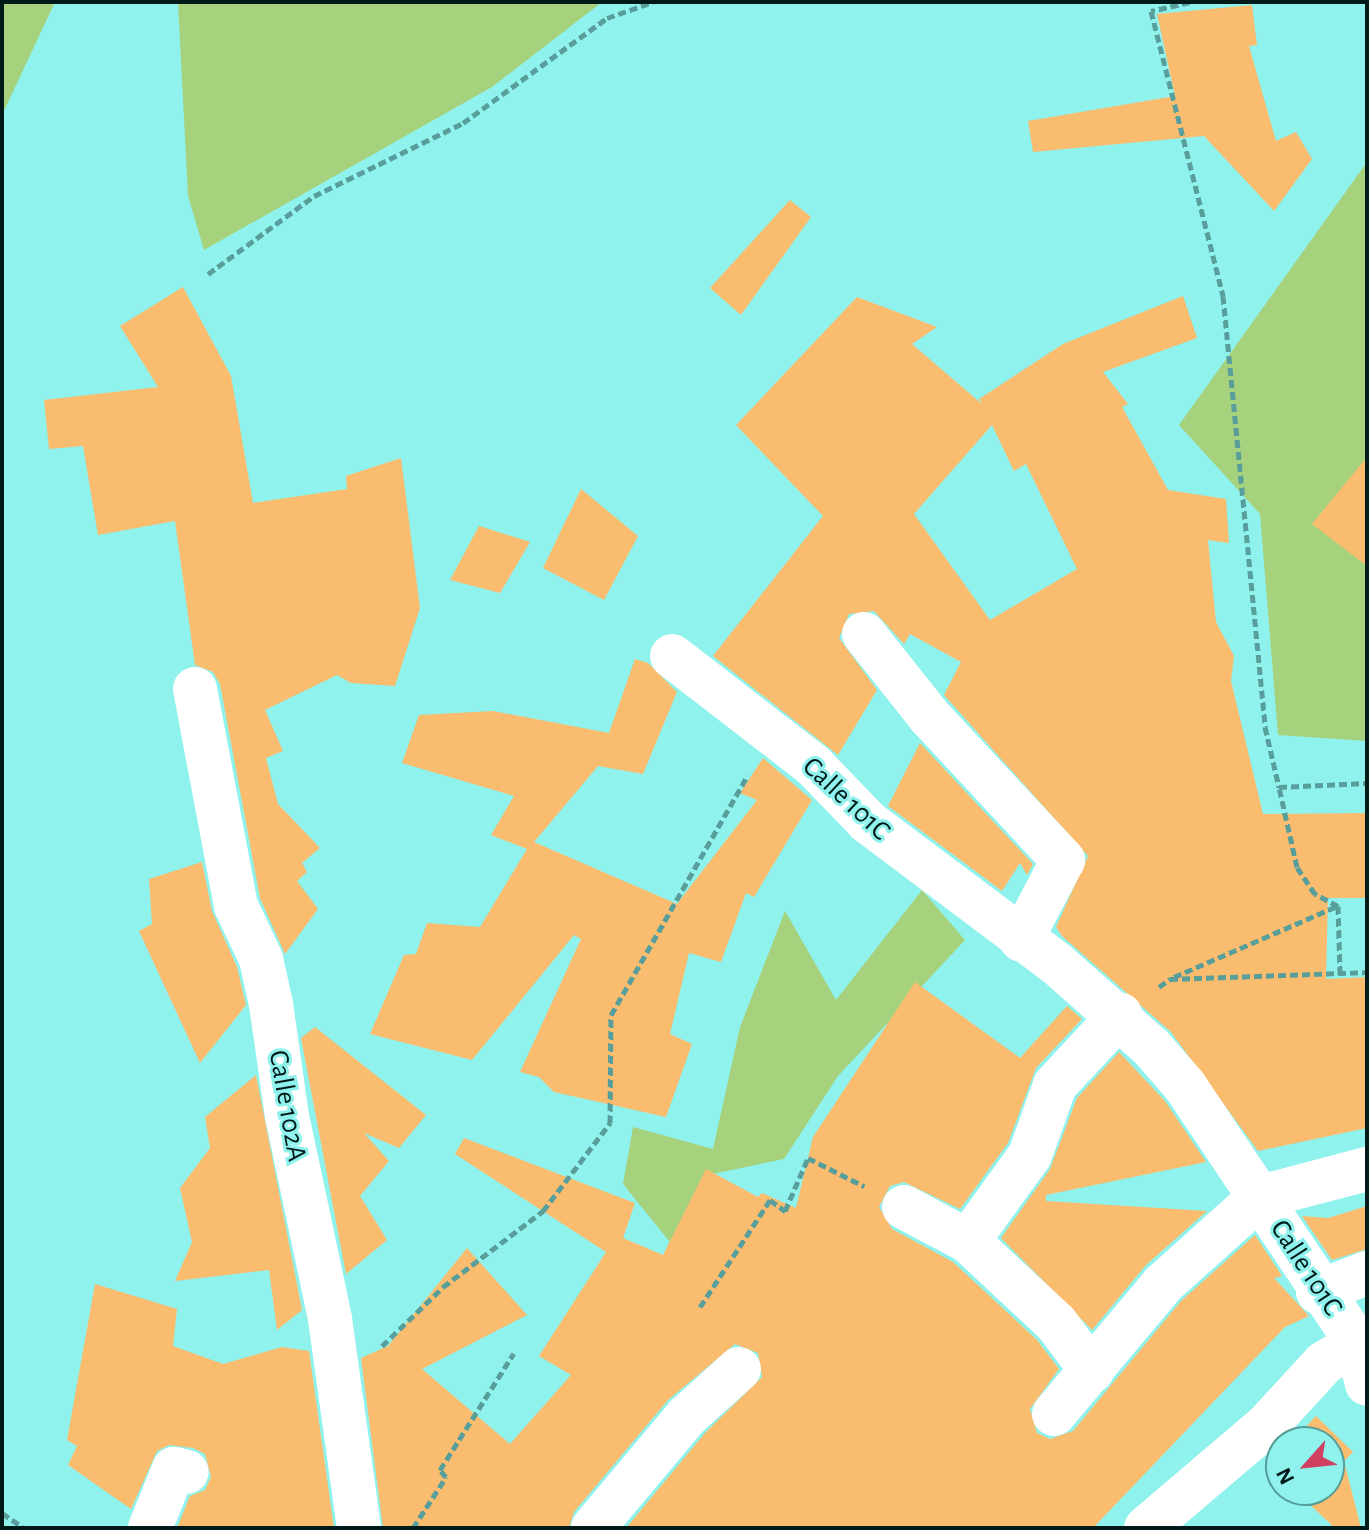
<!DOCTYPE html>
<html>
<head>
<meta charset="utf-8">
<style>
	body { margin:0 }
	#map { position:relative; width:1369px; height:1530px; overflow:hidden; background:#90f2ec; font-family:"Alegreya Sans",sans-serif }
	div>[style] { position:absolute }
	[style*='--x'] { left:calc(var(--x)*1px); top:calc(var(--y)*1px); width:calc(var(--w)*1px); rotate:calc(var(--a)*1deg) }
	.green>* { inset:0; background:#a6d27d }
	.building>* { inset:0; background:#fabc6e }
	.path>* { height:5px; margin-top:-2.5px; transform-origin:0; background:repeating-linear-gradient(90deg,#589e9a 0 8px,transparent 0 12px) }
	.minor>* { height:44px; margin:-22px; padding:0 22px; transform-origin:22px; border-radius:22px; background:#fff }
	span { translate:-50% -50%; white-space:nowrap; text-align:center; line-height:1.15; -webkit-text-stroke:6px #90f2ec; paint-order:stroke }
	.street-label { font-size:28px; color:#001a19 }
	.frame { position:absolute; inset:0; border:4px solid #001a19; pointer-events:none }
	.north { position:absolute; left:1265px; top:1426px; width:80px; height:80px; box-sizing:border-box; background:#90f2ec; border:2px solid #569c98; border-radius:50%; rotate:243deg; font-size:22px; font-weight:700; line-height:32px; text-align:center; color:#001a19 }
	.north::after { content:''; display:block; margin:auto; width:28px; height:36px; background:#cf4061; clip-path:polygon(50% 0,100% 100%,50% 72%,0 100%) }
</style>
</head>
<body>
<div id="map">
	<div class="green">
		<i style="clip-path:polygon(2px 2px,55px 2px,2px 115px)"></i>
		<i style="clip-path:polygon(178px 2px,602px 2px,492px 87px,204px 250px,188px 196px)"></i>
		<i style="clip-path:polygon(1367px 162px,1367px 741px,1278px 735px,1260px 514px,1179px 425px)"></i>
		<i style="clip-path:polygon(922px 890px,965px 940px,838px 1076px,784px 1159px,712px 1174px,682px 1257px,623px 1184px,633px 1127px,713px 1149px,740px 1027px,785px 911px,836px 1000px)"></i>
	</div>
	<div class="building">
		<i style="clip-path:polygon(1252px 5px,1257px 45px,1249px 46px,1276px 141px,1296px 132px,1312px 159px,1274px 211px,1204px 136px,1033px 152px,1028px 121px,1175px 96px,1157px 14px)"></i>
		<i style="clip-path:polygon(790px 200px,811px 217px,741px 315px,710px 288px)"></i>
		<i style="clip-path:polygon(183px 287px,231px 376px,253px 503px,347px 489px,346px 476px,401px 458px,420px 608px,395px 686px,351px 683px,337px 675px,265px 710px,283px 751px,266px 758px,278px 804px,320px 848px,302px 863px,307px 872px,297px 881px,318px 909px,285px 954px,260px 898px,220px 684px,213px 672px,195px 665px,175px 521px,98px 535px,83px 446px,49px 449px,44px 400px,158px 387px,120px 326px)"></i>
		<i style="clip-path:polygon(evenodd,1183px 296px,1197px 338px,1103px 372px,1128px 404px,1122px 407px,1168px 490px,1226px 499px,1229px 543px,1208px 540px,1216px 622px,1234px 656px,1231px 681px,1263px 814px,1367px 813px,1367px 898px,1328px 898px,1326px 979px,1367px 977px,1367px 1128px,1258px 1151px,1171px 1032px,1062px 936px,1056px 927px,1088px 856px,944px 695px,961px 662px,910px 634px,904px 644px,874px 611px,849px 614px,839px 638px,877px 690px,838px 755px,713px 656px,823px 516px,736px 425px,857px 297px,937px 327px,912px 344px,982px 404px,979px 399px,1063px 344px,1183px 296px,992px 425px,1014px 471px,1026px 464px,1077px 569px,990px 620px,914px 514px,992px 425px)"></i>
		<i style="clip-path:polygon(1367px 457px,1367px 566px,1312px 524px)"></i>
		<i style="clip-path:polygon(581px 489px,638px 536px,604px 600px,543px 568px)"></i>
		<i style="clip-path:polygon(479px 526px,530px 542px,500px 593px,450px 580px)"></i>
		<i style="clip-path:polygon(635px 659px,648px 663px,677px 692px,643px 774px,598px 766px,534px 842px,677px 904px,757px 800px,740px 793px,763px 758px,812px 800px,754px 897px,746px 893px,721px 962px,689px 953px,670px 1034px,692px 1044px,666px 1117px,554px 1092px,539px 1077px,520px 1072px,581px 939px,574px 935px,472px 1060px,370px 1034px,404px 955px,416px 954px,427px 923px,480px 927px,527px 849px,491px 835px,514px 796px,402px 763px,419px 715px,493px 711px,609px 733px)"></i>
		<i style="clip-path:polygon(920px 743px,1033px 864px,1027px 875px,1020px 863px,1002px 891px,888px 806px)"></i>
		<i style="clip-path:polygon(202px 862px,212px 911px,237px 967px,246px 1005px,200px 1063px,139px 931px,152px 924px,149px 879px)"></i>
		<i style="clip-path:polygon(915px 982px,1020px 1058px,1067px 1006px,1082px 1019px,1036px 1068px,1008px 1143px,960px 1209px,904px 1182px,890px 1186px,879px 1207px,892px 1229px,953px 1262px,1037px 1340px,1059px 1369px,1030px 1409px,1037px 1433px,1050px 1439px,1073px 1431px,1181px 1301px,1255px 1235px,1282px 1276px,1274px 1278px,1309px 1316px,1285px 1327px,1093px 1528px,626px 1528px,705px 1433px,762px 1377px,758px 1353px,735px 1344px,668px 1400px,574px 1512px,569px 1528px,383px 1528px,361px 1358px,388px 1346px,467px 1248px,527px 1315px,422px 1369px,510px 1444px,571px 1375px,539px 1356px,606px 1252px,455px 1154px,464px 1138px,635px 1203px,623px 1238px,663px 1255px,706px 1169px,758px 1197px,762px 1193px,796px 1208px,813px 1137px)"></i>
		<i style="clip-path:polygon(315px 1027px,426px 1115px,399px 1148px,364px 1133px,389px 1161px,360px 1196px,387px 1240px,346px 1274px,301px 1038px)"></i>
		<i style="clip-path:polygon(1119px 1052px,1165px 1101px,1206px 1162px,1046px 1195px,1046px 1201px,1207px 1211px,1146px 1265px,1092px 1330px,1001px 1238px,1050px 1169px,1077px 1098px)"></i>
		<i style="clip-path:polygon(256px 1075px,302px 1310px,277px 1330px,269px 1270px,175px 1281px,192px 1242px,180px 1188px,210px 1148px,205px 1117px)"></i>
		<i style="clip-path:polygon(1367px 1206px,1367px 1249px,1332px 1260px,1302px 1216px,1328px 1218px)"></i>
		<i style="clip-path:polygon(95px 1284px,177px 1309px,173px 1346px,223px 1364px,282px 1347px,309px 1351px,334px 1528px,177px 1528px,190px 1496px,205px 1490px,211px 1477px,205px 1454px,193px 1448px,169px 1445px,157px 1451px,131px 1509px,68px 1465px,77px 1446px,67px 1440px)"></i>
		<i style="clip-path:polygon(1316px 1416px,1353px 1452px,1344px 1461px,1361px 1528px,1335px 1528px,1294px 1490px,1329px 1490px,1329px 1442px,1292px 1442px)"></i>
	</div>
	<div class="path">
		<i style="--x:1190;--y:2;--w:40;--a:167"></i>
		<i style="--x:1151;--y:11;--w:294;--a:75.8"></i>
		<i style="--x:1223;--y:296;--w:433;--a:84.4"></i>
		<i style="--x:1265;--y:727;--w:62;--a:76.9"></i>
		<i style="--x:208;--y:274;--w:132;--a:-36.3"></i>
		<i style="--x:314;--y:196;--w:166;--a:-26.1"></i>
		<i style="--x:463;--y:123;--w:178;--a:-36.1"></i>
		<i style="--x:607;--y:18;--w:49;--a:-19.2"></i>
		<i style="--x:1338;--y:906;--w:26;--a:-152"></i>
		<i style="--x:1315;--y:894;--w:32;--a:-124"></i>
		<i style="--x:1297;--y:867;--w:82;--a:-102.7"></i>
		<i style="--x:1279;--y:787;--w:88;--a:-2.6"></i>
		<i style="--x:1338;--y:906;--w:68;--a:88.3"></i>
		<i style="--x:1174;--y:977;--w:178;--a:-23.5"></i>
		<i style="--x:1159;--y:987;--w:14;--a:-36"></i>
		<i style="--x:1170;--y:979;--w:197;--a:-2"></i>
		<i style="--x:700;--y:1307;--w:128;--a:-56.8"></i>
		<i style="--x:770;--y:1200;--w:19;--a:36"></i>
		<i style="--x:785;--y:1211;--w:58;--a:-66.5"></i>
		<i style="--x:808;--y:1158;--w:63;--a:26.6"></i>
		<i style="--x:382;--y:1346;--w:85;--a:-44"></i>
		<i style="--x:443;--y:1287;--w:126;--a:-37.2"></i>
		<i style="--x:543;--y:1211;--w:111;--a:-52.7"></i>
		<i style="--x:610;--y:1123;--w:108;--a:-89.5"></i>
		<i style="--x:611;--y:1015;--w:276;--a:-60.3"></i>
		<i style="--x:2;--y:1513;--w:27;--a:34"></i>
		<i style="--x:413;--y:1528;--w:61;--a:-57.1"></i>
		<i style="--x:446;--y:1477;--w:9;--a:-131"></i>
		<i style="--x:440;--y:1470;--w:138;--a:-57.7"></i>
	</div>
	<div class="minor">
		<i style="--x:864;--y:634;--w:105;--a:51.6"></i>
		<i style="--x:929;--y:716;--w:197;--a:47.1"></i>
		<i style="--x:1063;--y:860;--w:90;--a:117.7"></i>
		<i style="--x:672;--y:656;--w:178;--a:37.7"></i>
		<i style="--x:813;--y:765;--w:79;--a:46"></i>
		<i style="--x:868;--y:822;--w:235;--a:36.9"></i>
		<i style="--x:1056;--y:963;--w:128;--a:41.5"></i>
		<i style="--x:1152;--y:1048;--w:50;--a:49"></i>
		<i style="--x:1185;--y:1086;--w:309;--a:56.2"></i>
		<i style="--x:1357;--y:1343;--w:42;--a:76.3"></i>
		<i style="--x:195;--y:689;--w:221;--a:79.3"></i>
		<i style="--x:236;--y:906;--w:59;--a:64.7"></i>
		<i style="--x:261;--y:959;--w:46;--a:77.5"></i>
		<i style="--x:271;--y:1004;--w:113;--a:81.9"></i>
		<i style="--x:287;--y:1116;--w:208;--a:78"></i>
		<i style="--x:330;--y:1319;--w:211;--a:82.1"></i>
		<i style="--x:904;--y:1207;--w:72;--a:28"></i>
		<i style="--x:968;--y:1241;--w:120;--a:43"></i>
		<i style="--x:1056;--y:1323;--w:60;--a:53.1"></i>
		<i style="--x:968;--y:1241;--w:106;--a:-54.2"></i>
		<i style="--x:1030;--y:1155;--w:74;--a:-70.3"></i>
		<i style="--x:1055;--y:1085;--w:96;--a:-47.1"></i>
		<i style="--x:1318;--y:1292;--w:53;--a:-21.2"></i>
		<i style="--x:1054;--y:1414;--w:170;--a:-50"></i>
		<i style="--x:1163;--y:1284;--w:130;--a:-41.9"></i>
		<i style="--x:1260;--y:1197;--w:111;--a:-14.7"></i>
		<i style="--x:150;--y:1528;--w:64;--a:-67.9"></i>
		<i style="--x:174;--y:1469;--w:13;--a:13"></i>
		<i style="--x:593;--y:1528;--w:146;--a:-50"></i>
		<i style="--x:687;--y:1416;--w:70;--a:-42.1"></i>
		<i style="--x:1146;--y:1528;--w:159;--a:-40.4"></i>
		<i style="--x:1267;--y:1425;--w:84;--a:-47.4"></i>
		<i style="--x:1324;--y:1363;--w:39;--a:-31"></i>
	</div>
	<div class="street-label">
		<span style="left:846px;top:799px;rotate:43deg">Calle 101C</span>
		<span style="left:287px;top:1106px;rotate:80deg">Calle 102A</span>
		<span style="left:1306px;top:1268px;rotate:57deg">Calle 101C</span>
	</div>
	<div class="frame"></div>
	<div class="north">N</div>
</div>
</body>
</html>
